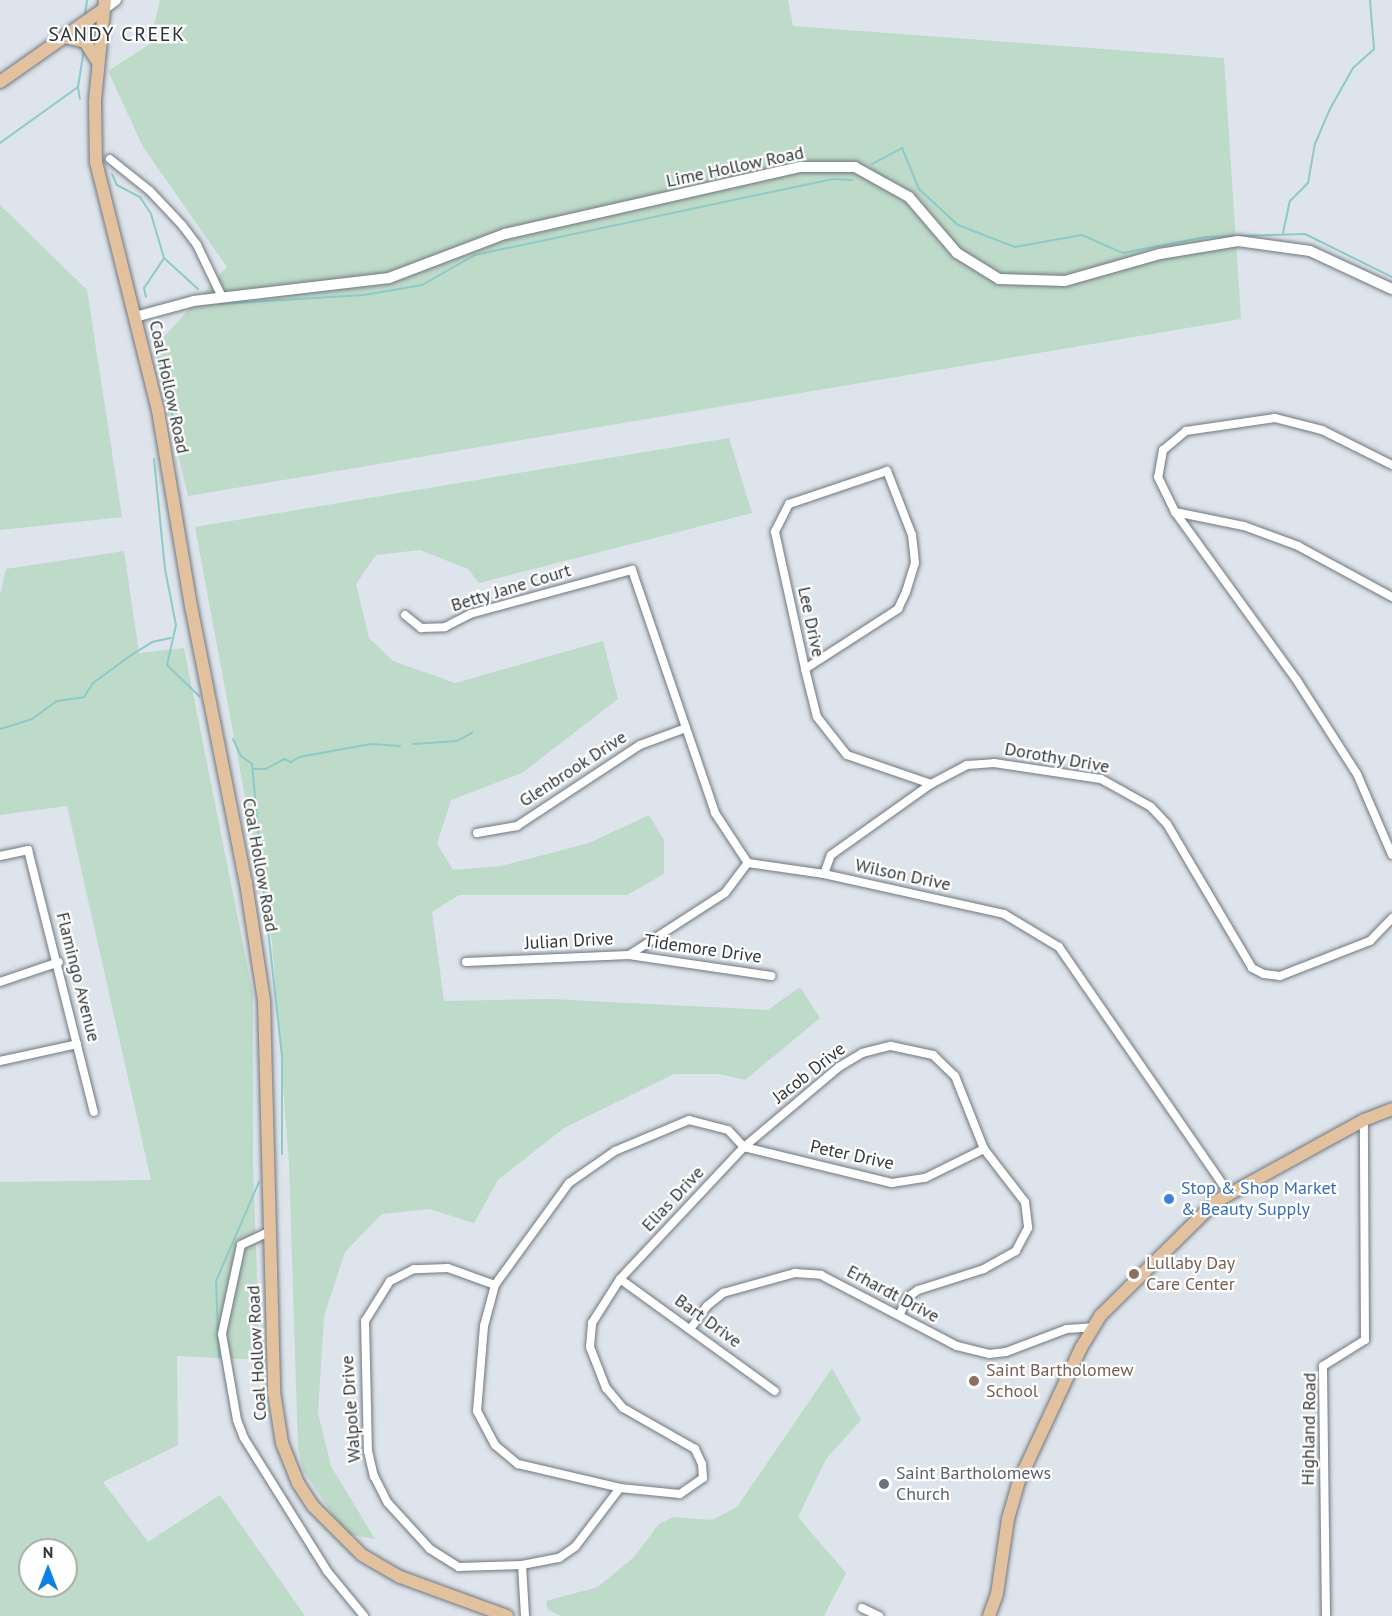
<!DOCTYPE html>
<html>
<head>
<meta charset="utf-8">
<style>
	body { margin:0 }
	#map { position:relative; width:1392px; height:1616px; overflow:hidden; background:#dde4eb; font-family:"PT Sans",sans-serif }
	div>[style] { position:absolute }
	[style*='--x'] { left:calc(var(--x)*1px); top:calc(var(--y)*1px); width:calc(var(--w)*1px); rotate:calc(var(--a)*1deg) }
	.green>* { inset:0; background:#bedac9 }
	.stream>* { height:2px; margin:-1px; padding:0 1px; transform-origin:1px; border-radius:1px; background:#8dcaca }
	.roads { filter:drop-shadow(0 0 2px #71777e) drop-shadow(0 0 2px #71777e) }
	.street>* { height:8px; margin:-4px; padding:0 4px; transform-origin:4px; border-radius:4px; background:#fff }
	.secondary>* { height:10px; margin:-5px; padding:0 5px; transform-origin:5px; border-radius:5px; background:#fff }
	.primary>* { height:12px; margin:-6px; padding:0 6px; transform-origin:6px; border-radius:6px; background:#e2c19f }
	.dots>* { width:16px; height:16px; translate:-50% -50%; box-sizing:border-box; border:3px solid #fff; border-radius:50% }
	span { translate:-50% -50%; white-space:nowrap; text-align:center; line-height:1.15; -webkit-text-stroke:4.5px #fff; paint-order:stroke }
	.street-label { font-size:18px; color:#333638 }
	.shop-label { font-size:18px; color:#366cbe }
	.left { translate:0 -50%; text-align:left }
	.education-label { font-size:18px; color:#785e54 }
	.worship-label { font-size:18px; color:#5b616d }
	.neighbourhood-label { font-size:20px; color:#2c3237; letter-spacing:1.5px }
	.north { position:absolute; left:18px; top:1538px; width:60px; height:60px; box-sizing:border-box; background:#fff; border:2px solid #adafaf; border-radius:50%; rotate:0deg; font-size:16px; font-weight:700; line-height:24px; text-align:center; color:#333638 }
	.north::after { content:''; display:block; margin:auto; width:21px; height:27px; background:#0b80e6; clip-path:polygon(50% 0,100% 100%,50% 72%,0 100%) }
</style>
</head>
<body>
<div id="map">
	<div class="green">
		<i style="clip-path:polygon(160px 0,788px 0,793px 26px,1224px 58px,1241px 319px,188px 496px,153px 349px,227px 267px,143px 147px,108px 71px,150px 44px)"></i>
		<i style="clip-path:polygon(0 205px,87px 290px,122px 517px,0 530px)"></i>
		<i style="clip-path:polygon(729px 438px,752px 513px,479px 583px,468px 569px,420px 550px,376px 555px,356px 584px,369px 638px,393px 661px,455px 683px,603px 641px,618px 699px,522px 773px,451px 800px,437px 844px,453px 870px,501px 866px,589px 843px,649px 815px,664px 840px,664px 874px,627px 895px,459px 895px,432px 912px,444px 1001px,550px 999px,768px 1010px,800px 987px,820px 1018px,745px 1080px,719px 1074px,674px 1074px,564px 1128px,498px 1180px,474px 1223px,429px 1209px,382px 1214px,345px 1252px,324px 1316px,318px 1413px,331px 1466px,375px 1539px,346px 1534px,303px 1470px,298px 1448px,289px 1163px,272px 942px,195px 527px)"></i>
		<i style="clip-path:polygon(evenodd,124px 551px,139px 653px,184px 648px,253px 994px,253px 1163px,260px 1360px,177px 1356px,178px 1445px,103px 1482px,148px 1542px,220px 1495px,305px 1616px,0 1616px,0 1182px,151px 1180px,67px 806px,0 815px,0 595px,6px 569px,124px 551px,30px 1550px,66px 1550px,66px 1586px,30px 1586px,30px 1550px)"></i>
		<i style="clip-path:polygon(832px 1368px,861px 1420px,826px 1459px,798px 1517px,846px 1573px,824px 1616px,561px 1616px,548px 1610px,546px 1601px,598px 1587px,634px 1557px,659px 1524px,673px 1517px,712px 1520px,737px 1507px)"></i>
	</div>
	<div class="stream">
		<i style="--x:85;--y:16;--w:16;--a:-83"></i>
		<i style="--x:78;--y:87;--w:12;--a:81"></i>
		<i style="--x:0;--y:143;--w:96;--a:-35.7"></i>
		<i style="--x:78;--y:87;--w:38;--a:-81"></i>
		<i style="--x:872;--y:164;--w:34;--a:-28"></i>
		<i style="--x:902;--y:148;--w:44;--a:67.5"></i>
		<i style="--x:919;--y:189;--w:53;--a:42.7"></i>
		<i style="--x:958;--y:225;--w:61;--a:21.1"></i>
		<i style="--x:1015;--y:247;--w:68;--a:-10.2"></i>
		<i style="--x:1082;--y:235;--w:45;--a:23.7"></i>
		<i style="--x:1123;--y:253;--w:84;--a:-11"></i>
		<i style="--x:1205;--y:237;--w:100;--a:-1.7"></i>
		<i style="--x:1305;--y:234;--w:97;--a:26.3"></i>
		<i style="--x:112;--y:174;--w:12;--a:66"></i>
		<i style="--x:117;--y:185;--w:26;--a:28"></i>
		<i style="--x:140;--y:197;--w:20;--a:57"></i>
		<i style="--x:151;--y:214;--w:46;--a:73.5"></i>
		<i style="--x:164;--y:258;--w:46;--a:42.4"></i>
		<i style="--x:1283;--y:233;--w:33;--a:-78"></i>
		<i style="--x:1290;--y:201;--w:25;--a:-45"></i>
		<i style="--x:1308;--y:183;--w:40;--a:-80"></i>
		<i style="--x:1315;--y:144;--w:38;--a:-67"></i>
		<i style="--x:1330;--y:109;--w:47;--a:-60.7"></i>
		<i style="--x:1353;--y:68;--w:28;--a:-42"></i>
		<i style="--x:1374;--y:49;--w:49;--a:-94.7"></i>
		<i style="--x:146;--y:297;--w:9;--a:-103"></i>
		<i style="--x:144;--y:288;--w:36;--a:-56"></i>
		<i style="--x:220;--y:304;--w:144;--a:-3.6"></i>
		<i style="--x:364;--y:295;--w:59;--a:-9.8"></i>
		<i style="--x:422;--y:285;--w:61;--a:-29.5"></i>
		<i style="--x:475;--y:255;--w:366;--a:-12"></i>
		<i style="--x:833;--y:179;--w:19;--a:3"></i>
		<i style="--x:153;--y:327;--w:56;--a:79.7"></i>
		<i style="--x:163;--y:382;--w:27;--a:70"></i>
		<i style="--x:172;--y:407;--w:27;--a:88"></i>
		<i style="--x:154;--y:459;--w:111;--a:84.3"></i>
		<i style="--x:165;--y:569;--w:57;--a:78.9"></i>
		<i style="--x:176;--y:625;--w:41;--a:102.7"></i>
		<i style="--x:167;--y:665;--w:45;--a:44.1"></i>
		<i style="--x:0;--y:729;--w:34;--a:-17"></i>
		<i style="--x:32;--y:719;--w:31;--a:-36"></i>
		<i style="--x:57;--y:701;--w:27;--a:-8"></i>
		<i style="--x:84;--y:697;--w:17;--a:-57"></i>
		<i style="--x:93;--y:683;--w:46;--a:-36.1"></i>
		<i style="--x:130;--y:656;--w:26;--a:-32"></i>
		<i style="--x:152;--y:642;--w:19;--a:-12"></i>
		<i style="--x:233;--y:739;--w:19;--a:65"></i>
		<i style="--x:241;--y:756;--w:14;--a:36"></i>
		<i style="--x:252;--y:764;--w:132;--a:84.8"></i>
		<i style="--x:413;--y:744;--w:44;--a:-3.9"></i>
		<i style="--x:457;--y:741;--w:18;--a:-29"></i>
		<i style="--x:253;--y:769;--w:13;--a:0"></i>
		<i style="--x:266;--y:769;--w:21;--a:-29"></i>
		<i style="--x:284;--y:759;--w:8;--a:23"></i>
		<i style="--x:291;--y:762;--w:9;--a:-32"></i>
		<i style="--x:299;--y:757;--w:73;--a:-10.2"></i>
		<i style="--x:371;--y:744;--w:29;--a:4"></i>
		<i style="--x:266;--y:911;--w:145;--a:83.7"></i>
		<i style="--x:282;--y:1055;--w:99;--a:90"></i>
		<i style="--x:219;--y:1358;--w:77;--a:-92.2"></i>
		<i style="--x:216;--y:1281;--w:108;--a:-66.5"></i>
	</div>
	<div class="roads">
		<div class="street">
			<i style="--x:110;--y:159;--w:51;--a:38.7"></i>
			<i style="--x:150;--y:191;--w:47;--a:46.7"></i>
			<i style="--x:182;--y:225;--w:25;--a:53"></i>
			<i style="--x:197;--y:245;--w:58;--a:64.3"></i>
			<i style="--x:1392;--y:465;--w:78;--a:-153.4"></i>
			<i style="--x:1322;--y:430;--w:49;--a:-165.7"></i>
			<i style="--x:1275;--y:418;--w:90;--a:171.7"></i>
			<i style="--x:1186;--y:431;--w:30;--a:140"></i>
			<i style="--x:1163;--y:450;--w:27;--a:100"></i>
			<i style="--x:1158;--y:477;--w:39;--a:64"></i>
			<i style="--x:1175;--y:512;--w:206;--a:54.1"></i>
			<i style="--x:1296;--y:679;--w:113;--a:57.3"></i>
			<i style="--x:1357;--y:774;--w:88;--a:66.6"></i>
			<i style="--x:1175;--y:512;--w:70;--a:11.5"></i>
			<i style="--x:1244;--y:526;--w:58;--a:20.3"></i>
			<i style="--x:1298;--y:546;--w:107;--a:28.5"></i>
			<i style="--x:405;--y:615;--w:21;--a:39"></i>
			<i style="--x:421;--y:628;--w:24;--a:-2"></i>
			<i style="--x:445;--y:627;--w:28;--a:-27"></i>
			<i style="--x:470;--y:614;--w:168;--a:-15.2"></i>
			<i style="--x:632;--y:570;--w:257;--a:71.1"></i>
			<i style="--x:715;--y:813;--w:60;--a:56.6"></i>
			<i style="--x:748;--y:863;--w:77;--a:8.2"></i>
			<i style="--x:824;--y:874;--w:184;--a:12.5"></i>
			<i style="--x:1004;--y:914;--w:64;--a:31"></i>
			<i style="--x:1059;--y:947;--w:299;--a:55.4"></i>
			<i style="--x:805;--y:669;--w:111;--a:-32.8"></i>
			<i style="--x:898;--y:609;--w:19;--a:-65"></i>
			<i style="--x:906;--y:592;--w:30;--a:-73"></i>
			<i style="--x:915;--y:563;--w:28;--a:-96"></i>
			<i style="--x:912;--y:535;--w:69;--a:-111.3"></i>
			<i style="--x:887;--y:471;--w:103;--a:161.4"></i>
			<i style="--x:789;--y:504;--w:31;--a:117"></i>
			<i style="--x:775;--y:532;--w:140;--a:77.6"></i>
			<i style="--x:805;--y:669;--w:49;--a:76"></i>
			<i style="--x:817;--y:717;--w:48;--a:51.7"></i>
			<i style="--x:847;--y:755;--w:89;--a:19"></i>
			<i style="--x:477;--y:833;--w:41;--a:-9.9"></i>
			<i style="--x:517;--y:826;--w:147;--a:-33.4"></i>
			<i style="--x:640;--y:745;--w:49;--a:-20.3"></i>
			<i style="--x:0;--y:856;--w:29;--a:-12"></i>
			<i style="--x:28;--y:850;--w:270;--a:75.9"></i>
			<i style="--x:824;--y:874;--w:20;--a:-70"></i>
			<i style="--x:831;--y:855;--w:123;--a:-35.4"></i>
			<i style="--x:931;--y:784;--w:41;--a:-27.8"></i>
			<i style="--x:967;--y:765;--w:27;--a:-4"></i>
			<i style="--x:994;--y:763;--w:108;--a:8.5"></i>
			<i style="--x:1101;--y:779;--w:57;--a:29.2"></i>
			<i style="--x:1151;--y:807;--w:23;--a:47"></i>
			<i style="--x:1167;--y:824;--w:167;--a:59.4"></i>
			<i style="--x:1252;--y:968;--w:13;--a:27"></i>
			<i style="--x:1264;--y:974;--w:16;--a:7"></i>
			<i style="--x:1280;--y:976;--w:97;--a:-21.3"></i>
			<i style="--x:1370;--y:941;--w:32;--a:-46"></i>
			<i style="--x:629;--y:955;--w:144;--a:8.4"></i>
			<i style="--x:466;--y:962;--w:163;--a:-2.5"></i>
			<i style="--x:629;--y:955;--w:114;--a:-32.9"></i>
			<i style="--x:725;--y:893;--w:38;--a:-53"></i>
			<i style="--x:0;--y:982;--w:62;--a:-18.7"></i>
			<i style="--x:0;--y:1061;--w:79;--a:-12.4"></i>
			<i style="--x:744;--y:1147;--w:23;--a:-133"></i>
			<i style="--x:728;--y:1130;--w:40;--a:-165.6"></i>
			<i style="--x:689;--y:1120;--w:80;--a:157.3"></i>
			<i style="--x:615;--y:1151;--w:56;--a:145.2"></i>
			<i style="--x:569;--y:1183;--w:126;--a:126"></i>
			<i style="--x:495;--y:1285;--w:42;--a:105"></i>
			<i style="--x:484;--y:1326;--w:85;--a:94.7"></i>
			<i style="--x:477;--y:1411;--w:38;--a:62"></i>
			<i style="--x:495;--y:1445;--w:30;--a:40"></i>
			<i style="--x:518;--y:1464;--w:105;--a:13.2"></i>
			<i style="--x:620;--y:1488;--w:60;--a:5.7"></i>
			<i style="--x:680;--y:1494;--w:28;--a:-35"></i>
			<i style="--x:703;--y:1478;--w:14;--a:-94"></i>
			<i style="--x:702;--y:1464;--w:17;--a:-115"></i>
			<i style="--x:695;--y:1449;--w:83;--a:-150.3"></i>
			<i style="--x:623;--y:1408;--w:26;--a:-130"></i>
			<i style="--x:606;--y:1388;--w:44;--a:-111.3"></i>
			<i style="--x:590;--y:1347;--w:24;--a:-85"></i>
			<i style="--x:592;--y:1323;--w:52;--a:-57.5"></i>
			<i style="--x:620;--y:1279;--w:181;--a:-46.8"></i>
			<i style="--x:744;--y:1147;--w:124;--a:-40.1"></i>
			<i style="--x:839;--y:1067;--w:27;--a:-31"></i>
			<i style="--x:862;--y:1053;--w:30;--a:-14"></i>
			<i style="--x:891;--y:1046;--w:43;--a:12.1"></i>
			<i style="--x:933;--y:1055;--w:30;--a:44"></i>
			<i style="--x:955;--y:1076;--w:79;--a:68.3"></i>
			<i style="--x:984;--y:1149;--w:67;--a:52.3"></i>
			<i style="--x:1025;--y:1202;--w:26;--a:83"></i>
			<i style="--x:1028;--y:1228;--w:26;--a:118"></i>
			<i style="--x:1016;--y:1251;--w:37;--a:151"></i>
			<i style="--x:984;--y:1269;--w:69;--a:162.3"></i>
			<i style="--x:918;--y:1290;--w:14;--a:144"></i>
			<i style="--x:907;--y:1298;--w:17;--a:114"></i>
			<i style="--x:744;--y:1147;--w:152;--a:13.7"></i>
			<i style="--x:892;--y:1183;--w:33;--a:-9"></i>
			<i style="--x:925;--y:1178;--w:66;--a:-26.2"></i>
			<i style="--x:271;--y:1231;--w:33;--a:155"></i>
			<i style="--x:241;--y:1245;--w:91;--a:102.1"></i>
			<i style="--x:222;--y:1334;--w:87;--a:80.1"></i>
			<i style="--x:237;--y:1420;--w:19;--a:69"></i>
			<i style="--x:244;--y:1438;--w:157;--a:58"></i>
			<i style="--x:327;--y:1571;--w:58;--a:50.6"></i>
			<i style="--x:620;--y:1279;--w:191;--a:35.9"></i>
			<i style="--x:495;--y:1285;--w:50;--a:-160.1"></i>
			<i style="--x:448;--y:1268;--w:34;--a:178"></i>
			<i style="--x:414;--y:1269;--w:27;--a:153"></i>
			<i style="--x:390;--y:1281;--w:47;--a:122"></i>
			<i style="--x:365;--y:1321;--w:130;--a:88.7"></i>
			<i style="--x:368;--y:1451;--w:26;--a:77"></i>
			<i style="--x:374;--y:1476;--w:30;--a:63"></i>
			<i style="--x:388;--y:1503;--w:62;--a:47.6"></i>
			<i style="--x:430;--y:1549;--w:34;--a:32"></i>
			<i style="--x:459;--y:1567;--w:63;--a:-1.8"></i>
			<i style="--x:522;--y:1565;--w:38;--a:-11"></i>
			<i style="--x:559;--y:1558;--w:19;--a:-35"></i>
			<i style="--x:575;--y:1547;--w:74;--a:-52.7"></i>
			<i style="--x:691;--y:1328;--w:27;--a:-54"></i>
			<i style="--x:707;--y:1306;--w:21;--a:-39"></i>
			<i style="--x:723;--y:1293;--w:75;--a:-15.5"></i>
			<i style="--x:795;--y:1273;--w:26;--a:4"></i>
			<i style="--x:821;--y:1275;--w:153;--a:27.6"></i>
			<i style="--x:957;--y:1346;--w:33;--a:14"></i>
			<i style="--x:989;--y:1354;--w:17;--a:-7"></i>
			<i style="--x:1006;--y:1352;--w:65;--a:-20.7"></i>
			<i style="--x:1067;--y:1329;--w:26;--a:-4"></i>
			<i style="--x:522;--y:1565;--w:51;--a:86.6"></i>
			<i style="--x:862;--y:1608;--w:19;--a:25"></i>
			<i style="--x:1326;--y:1616;--w:250;--a:-90.7"></i>
			<i style="--x:1323;--y:1366;--w:49;--a:-31.8"></i>
			<i style="--x:1365;--y:1340;--w:220;--a:-90.3"></i>
		</div>
		<div class="secondary">
			<i style="--x:104;--y:9;--w:15;--a:-37"></i>
			<i style="--x:135;--y:317;--w:61;--a:-15.2"></i>
			<i style="--x:194;--y:301;--w:196;--a:-6.7"></i>
			<i style="--x:389;--y:278;--w:124;--a:-20.8"></i>
			<i style="--x:505;--y:234;--w:303;--a:-12.8"></i>
			<i style="--x:801;--y:167;--w:54;--a:0"></i>
			<i style="--x:855;--y:167;--w:62;--a:29.1"></i>
			<i style="--x:909;--y:197;--w:74;--a:49.4"></i>
			<i style="--x:957;--y:253;--w:49;--a:31.8"></i>
			<i style="--x:999;--y:279;--w:66;--a:1.7"></i>
			<i style="--x:1065;--y:281;--w:99;--a:-15.9"></i>
			<i style="--x:1160;--y:254;--w:79;--a:-9.5"></i>
			<i style="--x:1238;--y:241;--w:73;--a:7.9"></i>
			<i style="--x:1310;--y:251;--w:90;--a:24.9"></i>
		</div>
		<div class="primary">
			<i style="--x:105;--y:0;--w:101;--a:95.7"></i>
			<i style="--x:95;--y:101;--w:61;--a:89.1"></i>
			<i style="--x:96;--y:162;--w:257;--a:76"></i>
			<i style="--x:158;--y:411;--w:198;--a:80.4"></i>
			<i style="--x:191;--y:606;--w:282;--a:78.8"></i>
			<i style="--x:246;--y:883;--w:119;--a:81.3"></i>
			<i style="--x:264;--y:1001;--w:391;--a:88.5"></i>
			<i style="--x:274;--y:1392;--w:52;--a:81.1"></i>
			<i style="--x:282;--y:1443;--w:43;--a:68.2"></i>
			<i style="--x:298;--y:1483;--w:27;--a:57"></i>
			<i style="--x:313;--y:1506;--w:69;--a:45"></i>
			<i style="--x:362;--y:1555;--w:44;--a:30.1"></i>
			<i style="--x:400;--y:1577;--w:114;--a:20"></i>
			<i style="--x:64;--y:37;--w:22;--a:13"></i>
			<i style="--x:85;--y:42;--w:24;--a:57"></i>
			<i style="--x:0;--y:82;--w:127;--a:-35.1"></i>
			<i style="--x:989;--y:1616;--w:23;--a:-70"></i>
			<i style="--x:997;--y:1594;--w:76;--a:-81.7"></i>
			<i style="--x:1008;--y:1519;--w:37;--a:-74"></i>
			<i style="--x:1018;--y:1483;--w:149;--a:-65"></i>
			<i style="--x:1081;--y:1348;--w:39;--a:-59"></i>
			<i style="--x:1101;--y:1315;--w:161;--a:-44.7"></i>
			<i style="--x:1215;--y:1202;--w:170;--a:-28.8"></i>
			<i style="--x:1364;--y:1120;--w:30;--a:-21"></i>
		</div>
	</div>
	<div class="dots">
		<i style="left:1169px;top:1199px;background:#3f7fe0"></i>
		<i style="left:1134px;top:1274px;background:#8d6e63"></i>
		<i style="left:974px;top:1381px;background:#8d6e63"></i>
		<i style="left:884px;top:1484px;background:#6b7280"></i>
	</div>
	<div class="street-label">
		<span style="left:735px;top:167px;rotate:-12deg">Lime Hollow Road</span>
		<span style="left:169px;top:387px;rotate:78deg">Coal Hollow Road</span>
		<span style="left:511px;top:588px;rotate:-17deg">Betty Jane Court</span>
		<span style="left:811px;top:622px;rotate:78deg">Lee Drive</span>
		<span style="left:1057px;top:758px;rotate:10deg">Dorothy Drive</span>
		<span style="left:573px;top:769px;rotate:-33deg">Glenbrook Drive</span>
		<span style="left:260px;top:865px;rotate:80deg">Coal Hollow Road</span>
		<span style="left:903px;top:875px;rotate:12deg">Wilson Drive</span>
		<span style="left:569px;top:941px;rotate:-3deg">Julian Drive</span>
		<span style="left:703px;top:949px;rotate:8deg">Tidemore Drive</span>
		<span style="left:78px;top:977px;rotate:76deg">Flamingo Avenue</span>
		<span style="left:809px;top:1073px;rotate:-38deg">Jacob Drive</span>
		<span style="left:852px;top:1155px;rotate:12deg">Peter Drive</span>
		<span style="left:673px;top:1199px;rotate:-47deg">Elias Drive</span>
		<span style="left:893px;top:1294px;rotate:28deg">Erhardt Drive</span>
		<span style="left:708px;top:1321px;rotate:36deg">Bart Drive</span>
		<span style="left:257px;top:1353px;rotate:-93deg">Coal Hollow Road</span>
		<span style="left:351px;top:1409px;rotate:-94deg">Walpole Drive</span>
		<span style="left:1309px;top:1429px;rotate:-89deg">Highland Road</span>
	</div>
	<div class="shop-label">
		<span class="left" style="left:1181px;top:1199px">Stop &amp; Shop Market<br>&amp; Beauty Supply</span>
	</div>
	<div class="education-label">
		<span class="left" style="left:1146px;top:1274px">Lullaby Day<br>Care Center</span>
		<span class="left" style="left:986px;top:1381px">Saint Bartholomew<br>School</span>
	</div>
	<div class="worship-label">
		<span class="left" style="left:896px;top:1484px">Saint Bartholomews<br>Church</span>
	</div>
	<div class="neighbourhood-label">
		<span style="left:117px;top:34px">SANDY CREEK</span>
	</div>
	<div class="north">N</div>
</div>
</body>
</html>
